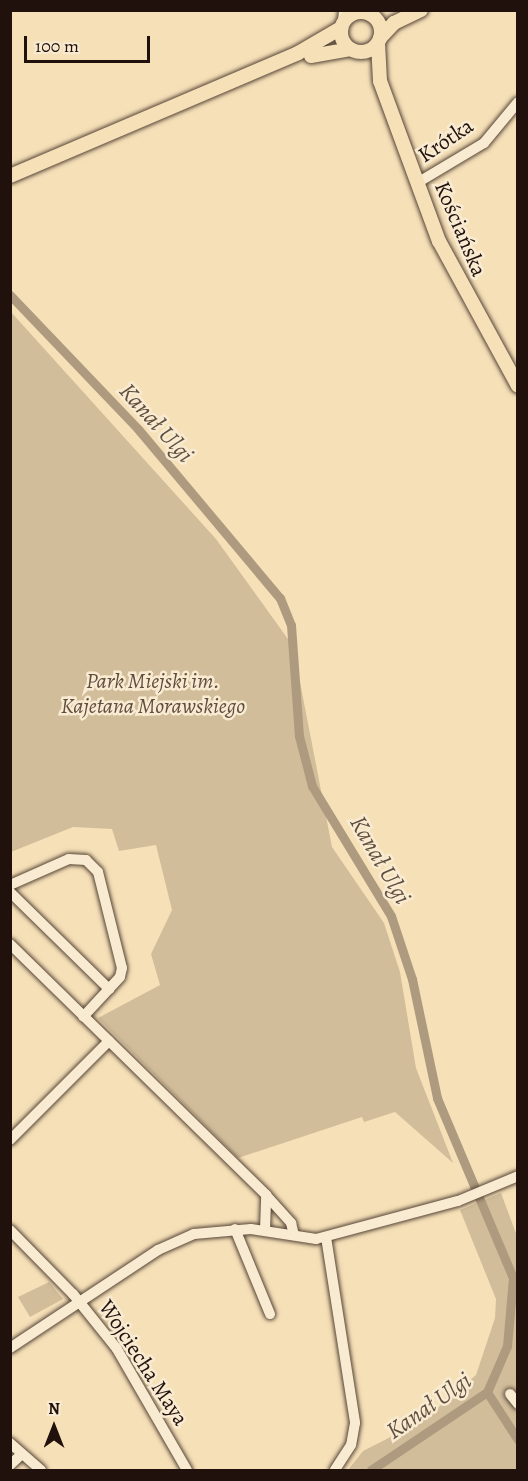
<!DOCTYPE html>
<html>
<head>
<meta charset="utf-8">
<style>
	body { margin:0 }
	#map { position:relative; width:528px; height:1481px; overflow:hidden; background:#f6e0b8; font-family:Alegreya,serif }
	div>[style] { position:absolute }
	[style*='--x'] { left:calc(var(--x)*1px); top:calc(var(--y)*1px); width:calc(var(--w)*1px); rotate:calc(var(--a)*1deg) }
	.green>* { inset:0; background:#d2bd9b }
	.canal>* { height:9px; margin:-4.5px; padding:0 4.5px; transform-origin:4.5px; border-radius:4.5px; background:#ae9a7e }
	.roads { filter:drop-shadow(0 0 2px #564537) drop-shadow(0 0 2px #564537) }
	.minor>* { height:10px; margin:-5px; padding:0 5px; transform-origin:5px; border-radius:5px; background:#f9ebd1 }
	.major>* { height:14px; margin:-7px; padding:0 7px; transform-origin:7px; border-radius:7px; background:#f6e0b8 }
	.major>.ring { margin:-7px; padding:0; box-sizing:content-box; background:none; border:14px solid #f6e0b8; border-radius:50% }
	span { translate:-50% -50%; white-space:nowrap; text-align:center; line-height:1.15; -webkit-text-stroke:5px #f9ebd1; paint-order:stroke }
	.street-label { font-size:22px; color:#21110c }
	.park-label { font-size:22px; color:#5f4d3e; font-style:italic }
	.water-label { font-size:24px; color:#604f3f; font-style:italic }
	.frame { position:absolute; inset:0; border:12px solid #21110c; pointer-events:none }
	.north { position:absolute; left:24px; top:1397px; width:60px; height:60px; -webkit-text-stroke:4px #f9ebd1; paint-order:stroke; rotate:0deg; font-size:16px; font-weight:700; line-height:24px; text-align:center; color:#21110c }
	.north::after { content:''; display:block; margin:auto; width:21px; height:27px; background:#21110c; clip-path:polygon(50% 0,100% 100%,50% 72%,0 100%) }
	.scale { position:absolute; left:24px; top:36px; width:126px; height:27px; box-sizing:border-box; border:3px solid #21110c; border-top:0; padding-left:8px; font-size:18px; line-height:21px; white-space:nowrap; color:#21110c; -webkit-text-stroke:4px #f9ebd1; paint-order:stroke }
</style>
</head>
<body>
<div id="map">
	<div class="green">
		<i style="clip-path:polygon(11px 312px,216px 539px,293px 646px,332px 847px,384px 923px,400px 972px,416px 1068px,453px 1163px,395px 1112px,364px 1122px,362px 1117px,238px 1158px,98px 1018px,160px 985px,151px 954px,172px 910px,156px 845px,119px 851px,112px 829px,73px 827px,11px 852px)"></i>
		<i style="clip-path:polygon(501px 1193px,517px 1236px,517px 1470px,348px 1470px,363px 1451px,422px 1421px,476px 1375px,495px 1318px,496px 1299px,460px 1210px)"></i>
		<i style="clip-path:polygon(49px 1282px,63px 1299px,30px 1317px,18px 1297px)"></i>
	</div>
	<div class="canal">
		<i style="--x:10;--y:295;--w:185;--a:46.3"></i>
		<i style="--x:138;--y:429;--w:221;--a:50"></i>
		<i style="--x:280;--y:598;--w:29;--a:68"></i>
		<i style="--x:291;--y:625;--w:111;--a:85.9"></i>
		<i style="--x:299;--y:736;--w:52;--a:75.4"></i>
		<i style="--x:312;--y:786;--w:152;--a:58.7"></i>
		<i style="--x:391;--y:916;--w:66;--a:71.6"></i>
		<i style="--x:412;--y:979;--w:122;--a:78.1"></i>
		<i style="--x:437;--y:1098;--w:195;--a:67.1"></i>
		<i style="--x:513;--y:1278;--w:68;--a:95"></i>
		<i style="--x:507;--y:1346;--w:50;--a:113.5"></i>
		<i style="--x:487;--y:1392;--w:140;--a:146.1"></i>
		<i style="--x:487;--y:1392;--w:57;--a:57.1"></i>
	</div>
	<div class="roads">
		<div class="minor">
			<i style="--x:363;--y:10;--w:3;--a:45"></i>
			<i style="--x:343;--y:22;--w:12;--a:-85"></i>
			<i style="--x:417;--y:183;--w:78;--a:-30.8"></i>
			<i style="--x:484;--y:143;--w:53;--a:-50.3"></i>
			<i style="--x:10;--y:885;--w:64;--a:-23.8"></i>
			<i style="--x:69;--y:859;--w:17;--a:3"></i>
			<i style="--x:86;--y:860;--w:17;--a:45"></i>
			<i style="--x:98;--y:872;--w:99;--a:76"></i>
			<i style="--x:122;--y:968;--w:9;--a:103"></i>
			<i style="--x:120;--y:977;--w:54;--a:132.8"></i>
			<i style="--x:10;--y:892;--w:139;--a:44.4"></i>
			<i style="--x:10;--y:944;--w:359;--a:44.4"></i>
			<i style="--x:266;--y:1195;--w:38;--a:48"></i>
			<i style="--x:291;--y:1223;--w:12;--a:76"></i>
			<i style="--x:10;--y:1140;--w:140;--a:-45"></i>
			<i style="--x:235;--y:1229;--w:92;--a:67.6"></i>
			<i style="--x:10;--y:1230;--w:90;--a:45.5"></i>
			<i style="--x:73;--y:1294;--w:70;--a:51.3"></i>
			<i style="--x:117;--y:1349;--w:140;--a:60"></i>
			<i style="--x:265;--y:1230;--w:35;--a:-88"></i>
			<i style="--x:326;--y:1237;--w:188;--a:81.1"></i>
			<i style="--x:355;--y:1423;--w:22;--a:100"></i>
			<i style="--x:351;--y:1445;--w:30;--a:123"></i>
			<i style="--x:10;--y:1348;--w:178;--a:-33.5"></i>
			<i style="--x:158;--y:1250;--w:39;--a:-24"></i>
			<i style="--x:194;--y:1234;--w:57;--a:-5"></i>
			<i style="--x:251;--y:1229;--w:66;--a:8.7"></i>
			<i style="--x:316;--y:1239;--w:147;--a:-15"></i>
			<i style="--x:458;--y:1201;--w:65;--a:-22.6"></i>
			<i style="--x:510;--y:1394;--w:13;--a:51"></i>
			<i style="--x:10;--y:1443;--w:41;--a:41.1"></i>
			<i style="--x:10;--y:1465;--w:16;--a:-43"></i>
		</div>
		<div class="major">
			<i class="ring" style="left:341px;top:12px;width:26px;height:26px"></i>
			<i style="--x:380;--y:38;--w:21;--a:-47"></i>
			<i style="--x:394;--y:23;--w:30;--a:-26"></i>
			<i style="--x:378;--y:43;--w:38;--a:87"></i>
			<i style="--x:380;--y:81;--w:171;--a:69.8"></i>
			<i style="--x:439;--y:241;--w:165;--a:61.4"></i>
			<i style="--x:311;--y:56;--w:40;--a:-10"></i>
			<i style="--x:10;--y:176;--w:313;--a:-23.1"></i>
			<i style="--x:298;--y:53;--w:50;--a:-30.2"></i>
		</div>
	</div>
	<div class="street-label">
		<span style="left:446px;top:141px;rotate:-34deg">Krótka</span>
		<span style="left:460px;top:229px;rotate:67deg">Kościańska</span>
		<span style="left:143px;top:1363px;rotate:57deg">Wojciecha Maya</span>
	</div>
	<div class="park-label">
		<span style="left:153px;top:694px">Park Miejski im.<br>Kajetana Morawskiego</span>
	</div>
	<div class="water-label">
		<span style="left:156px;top:423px;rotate:48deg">Kanał Ulgi</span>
		<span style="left:380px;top:860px;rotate:60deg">Kanał Ulgi</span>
		<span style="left:429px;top:1406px;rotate:-35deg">Kanał Ulgi</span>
	</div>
	<div class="frame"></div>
	<div class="north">N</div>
	<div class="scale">100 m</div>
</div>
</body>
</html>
